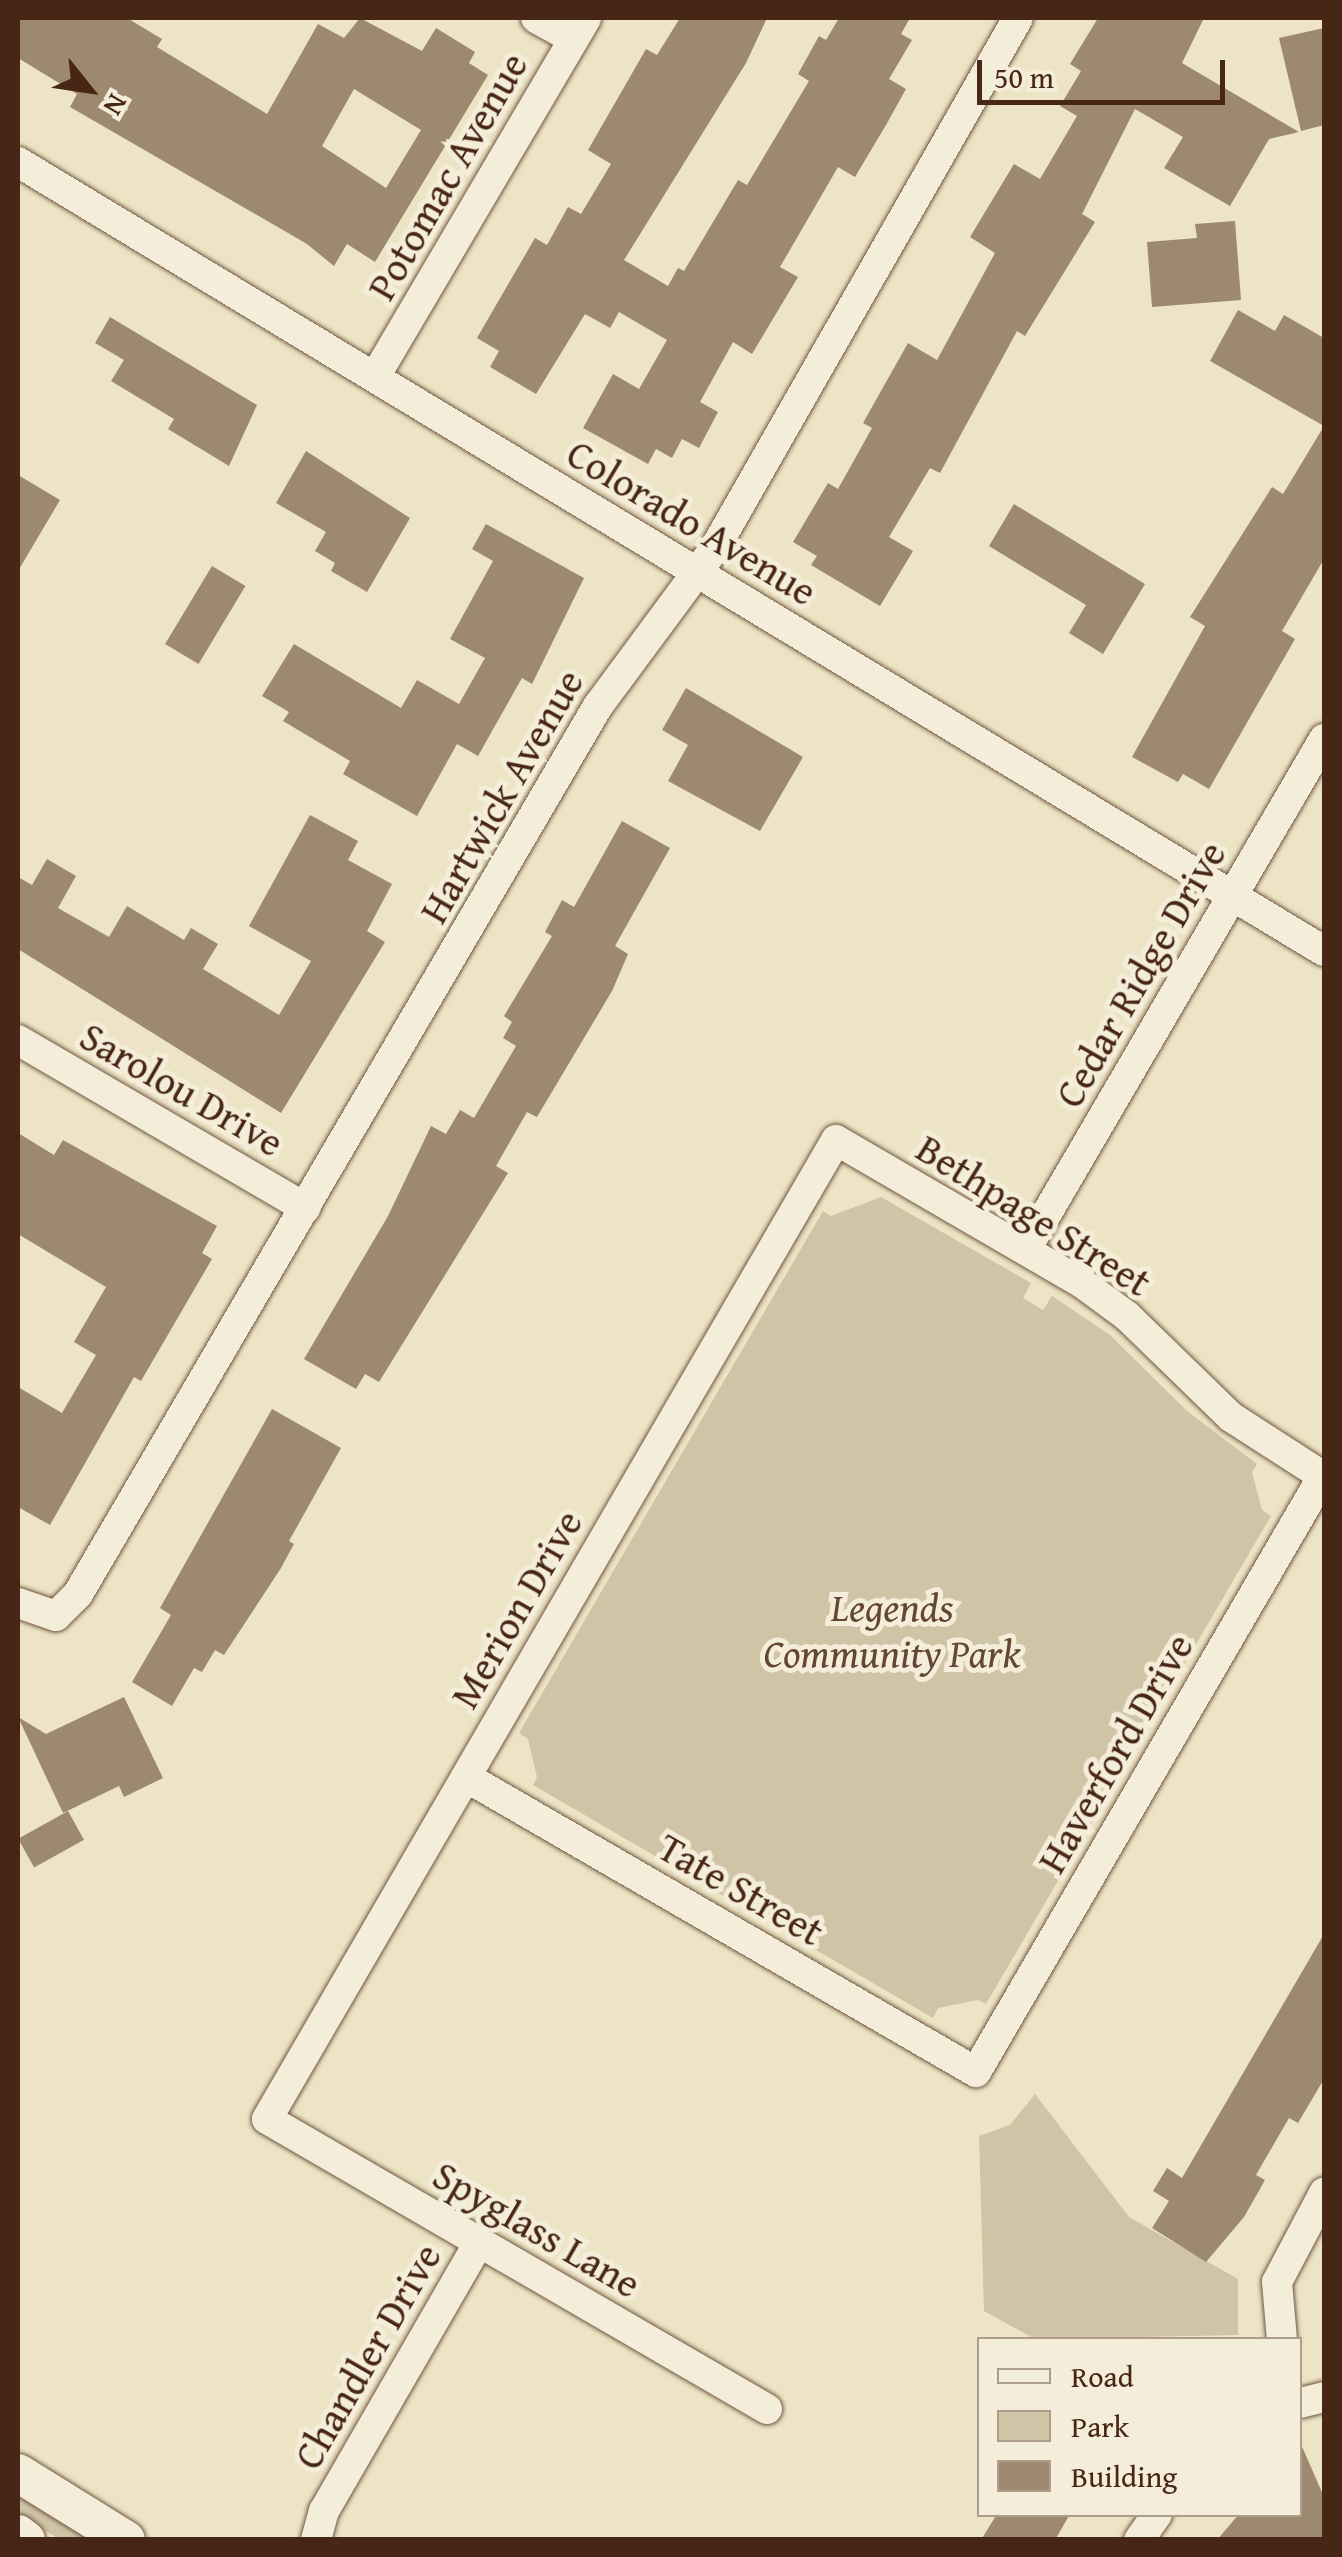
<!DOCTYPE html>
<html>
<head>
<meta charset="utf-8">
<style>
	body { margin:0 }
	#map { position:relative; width:1342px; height:2557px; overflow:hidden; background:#ece4c4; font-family:"Gentium Book Plus",serif }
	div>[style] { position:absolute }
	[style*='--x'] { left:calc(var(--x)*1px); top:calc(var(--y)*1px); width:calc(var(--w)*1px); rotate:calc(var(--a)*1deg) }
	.green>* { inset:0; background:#d0c4a6 }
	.building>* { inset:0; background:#9d8970; transform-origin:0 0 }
	.roads { filter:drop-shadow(0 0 2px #715642) drop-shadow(0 0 2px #715642) }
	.minor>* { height:30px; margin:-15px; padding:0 15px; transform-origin:15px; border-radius:15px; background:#f3edd9 }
	.tertiary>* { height:38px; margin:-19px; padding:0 19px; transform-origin:19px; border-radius:19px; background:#f3edd9 }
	span { translate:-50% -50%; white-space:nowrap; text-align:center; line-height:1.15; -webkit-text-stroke:10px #f3edd9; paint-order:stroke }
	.street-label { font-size:40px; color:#482616 }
	.park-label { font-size:40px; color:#634633; font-style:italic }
	.frame { position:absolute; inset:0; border:20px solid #482616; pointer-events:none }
	.legend { position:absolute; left:977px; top:2337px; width:325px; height:180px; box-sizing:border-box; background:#f3edd9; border:2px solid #af9d8b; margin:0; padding:12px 18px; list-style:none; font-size:30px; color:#482616 }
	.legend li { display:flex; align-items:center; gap:20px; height:50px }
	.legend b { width:50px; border:2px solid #af9d8b }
	.north { position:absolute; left:40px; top:40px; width:100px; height:100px; -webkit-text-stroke:8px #f3edd9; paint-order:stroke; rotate:120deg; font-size:28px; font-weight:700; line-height:40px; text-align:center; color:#482616 }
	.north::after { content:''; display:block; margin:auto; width:35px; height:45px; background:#482616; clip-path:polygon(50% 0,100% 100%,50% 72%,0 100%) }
	.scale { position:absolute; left:977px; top:60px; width:248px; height:45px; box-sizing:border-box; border:5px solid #482616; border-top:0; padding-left:12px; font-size:30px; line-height:35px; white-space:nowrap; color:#482616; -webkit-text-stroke:8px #f3edd9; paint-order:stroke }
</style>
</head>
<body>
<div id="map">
	<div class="green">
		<i style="clip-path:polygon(881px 1197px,1031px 1283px,1023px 1298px,1043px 1310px,1052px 1296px,1110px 1335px,1187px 1411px,1257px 1464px,1252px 1472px,1262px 1510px,1271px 1516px,986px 2004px,978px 2000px,938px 2008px,933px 2018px,533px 1785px,537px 1777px,528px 1739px,519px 1733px,823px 1211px,831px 1216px)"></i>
		<i style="clip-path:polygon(1035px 2094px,1129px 2217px,1238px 2279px,1238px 2335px,1035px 2339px,984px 2311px,979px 2136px,1010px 2125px)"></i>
		<i style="clip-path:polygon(18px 2489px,100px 2539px,59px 2539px,18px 2514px)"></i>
	</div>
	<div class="building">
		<i style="clip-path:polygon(evenodd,18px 18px,127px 18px,162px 39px,157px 47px,267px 114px,318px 24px,344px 38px,360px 18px,422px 51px,436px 28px,475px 52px,469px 63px,488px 75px,375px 262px,347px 244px,334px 266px,307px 244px,70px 107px,77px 94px,18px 58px,18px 18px,354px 89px,421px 130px,386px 188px,322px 146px,354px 89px)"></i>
		<i style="clip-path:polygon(680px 18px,767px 18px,746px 63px,624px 260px,668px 286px,678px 268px,684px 271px,738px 180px,747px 185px,809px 81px,798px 74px,819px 36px,826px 40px,839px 18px,910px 18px,901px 34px,912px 40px,889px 79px,906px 89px,886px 125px,855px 177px,838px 167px,780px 267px,798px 277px,752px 354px,733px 342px,700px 402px,718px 412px,699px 448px,682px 439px,672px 458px,656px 449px,648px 464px,583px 428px,613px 374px,639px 389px,667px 340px,619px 312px,610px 328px,585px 314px,536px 394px,490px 367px,499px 351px,477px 338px,535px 238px,547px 245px,568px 207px,581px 214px,611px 164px,588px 150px,646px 49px,657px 55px)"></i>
		<i style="clip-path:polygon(1098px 18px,1204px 18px,1182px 63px,1299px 132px,1269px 139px,1230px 206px,1164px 168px,1183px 137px,1135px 109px,1082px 214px,1095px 222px,1025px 336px,1017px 331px,940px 473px,930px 468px,889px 537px,913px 551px,880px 606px,811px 565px,817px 556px,793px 542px,828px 483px,838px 489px,872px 428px,863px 423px,908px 343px,937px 360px,995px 253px,970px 237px,1014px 164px,1040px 179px,1077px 116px,1060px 106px,1081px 71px,1070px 64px)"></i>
		<i style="clip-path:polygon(1324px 28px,1324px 125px,1301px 131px,1279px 38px)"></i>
		<i style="clip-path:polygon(1235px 221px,1241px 300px,1152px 307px,1147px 242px,1197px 238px,1195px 224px)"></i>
		<i style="clip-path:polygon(1238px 310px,1275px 331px,1284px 315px,1324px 338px,1324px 559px,1282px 631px,1295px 639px,1209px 789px,1183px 774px,1178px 782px,1132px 757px,1205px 626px,1190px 617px,1272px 487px,1283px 494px,1324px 426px,1210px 361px)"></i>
		<i style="clip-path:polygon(110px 317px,257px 405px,229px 466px,168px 429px,174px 419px,111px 381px,124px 360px,95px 343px)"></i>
		<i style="clip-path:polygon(306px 451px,410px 518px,367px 592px,331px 571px,335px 563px,315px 551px,326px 532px,276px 503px)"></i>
		<i style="clip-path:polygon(18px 475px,60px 500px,18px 571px)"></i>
		<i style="clip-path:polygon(1014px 504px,1145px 584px,1103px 654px,1069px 633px,1086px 605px,989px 546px)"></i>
		<i style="clip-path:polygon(486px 524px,584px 578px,532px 684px,522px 678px,478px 756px,457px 744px,417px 816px,343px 774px,350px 761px,283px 721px,289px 712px,262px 696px,294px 644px,401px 708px,417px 680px,459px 704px,485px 658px,450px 639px,493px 561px,472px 549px)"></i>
		<i style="left:212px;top:566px;width:39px;height:91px;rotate:31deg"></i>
		<i style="clip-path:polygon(686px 688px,803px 757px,760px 831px,668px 781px,688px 745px,662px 730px)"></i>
		<i style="clip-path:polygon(310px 815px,358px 841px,348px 860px,392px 884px,367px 931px,385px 942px,281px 1113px,18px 949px,18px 877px,32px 885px,47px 859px,76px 876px,58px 908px,109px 937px,127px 906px,184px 940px,191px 928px,218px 944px,203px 969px,279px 1015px,311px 961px,249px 926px)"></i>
		<i style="clip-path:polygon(622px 821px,670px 848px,615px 946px,628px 954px,612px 991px,537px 1117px,527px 1112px,496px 1166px,508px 1173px,379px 1382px,365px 1374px,356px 1389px,304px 1359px,388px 1216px,431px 1126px,446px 1134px,460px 1110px,474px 1118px,516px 1046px,503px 1038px,512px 1022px,504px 1016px,552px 936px,545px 932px,562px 900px,574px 907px)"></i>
		<i style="clip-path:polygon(18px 1133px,54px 1155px,63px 1140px,217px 1226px,202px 1253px,212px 1259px,141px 1381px,134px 1377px,50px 1525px,18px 1507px,18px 1387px,62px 1413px,96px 1355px,74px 1342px,106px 1287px,18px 1234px)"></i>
		<i style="clip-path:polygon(272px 1409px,341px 1448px,289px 1541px,294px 1544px,281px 1568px,224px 1655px,215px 1650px,202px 1672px,194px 1668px,172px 1706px,132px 1682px,171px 1615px,160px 1608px)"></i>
		<i style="clip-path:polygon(124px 1697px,163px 1778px,124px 1797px,119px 1786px,63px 1813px,18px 1717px,46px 1734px)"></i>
		<i style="left:68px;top:1811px;width:33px;height:57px;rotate:61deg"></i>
		<i style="clip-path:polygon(1324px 1934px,1324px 2079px,1298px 2123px,1289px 2118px,1256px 2175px,1265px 2180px,1244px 2217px,1206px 2262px,1152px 2228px,1169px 2201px,1153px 2191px,1167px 2168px,1182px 2178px)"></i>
		<i style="clip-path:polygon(1300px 2442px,1324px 2497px,1324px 2540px,1217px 2540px,1239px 2514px,1300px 2514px)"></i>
		<i style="clip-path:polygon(997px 2514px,1070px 2514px,1055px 2540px,981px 2540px)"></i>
	</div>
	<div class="roads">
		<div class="minor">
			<i style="--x:536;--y:18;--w:43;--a:28.9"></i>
			<i style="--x:18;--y:162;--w:1526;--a:31.14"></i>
			<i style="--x:376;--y:375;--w:414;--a:-59.5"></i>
			<i style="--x:18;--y:1040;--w:333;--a:30.3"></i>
			<i style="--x:1026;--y:1249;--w:591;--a:-59.7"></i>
			<i style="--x:18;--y:1603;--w:40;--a:18.9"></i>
			<i style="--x:56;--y:1616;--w:31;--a:-45"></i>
			<i style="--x:78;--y:1594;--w:1029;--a:-59.65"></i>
			<i style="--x:598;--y:706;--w:197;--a:-53.5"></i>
			<i style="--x:715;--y:548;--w:610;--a:-60.24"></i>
			<i style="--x:466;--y:1777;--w:589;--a:30.05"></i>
			<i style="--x:976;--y:2072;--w:690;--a:-59.79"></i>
			<i style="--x:1282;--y:2340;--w:58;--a:-94.9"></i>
			<i style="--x:1277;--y:2282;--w:101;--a:-62.2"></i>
			<i style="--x:1300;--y:2403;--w:25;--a:-14"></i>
			<i style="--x:767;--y:2409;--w:578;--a:-149.89"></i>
			<i style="--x:267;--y:2119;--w:1132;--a:-59.83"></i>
			<i style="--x:836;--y:1140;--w:285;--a:30.2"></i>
			<i style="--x:1082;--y:1283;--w:56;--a:36.3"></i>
			<i style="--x:1127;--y:1316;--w:145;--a:44.2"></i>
			<i style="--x:1231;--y:1417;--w:111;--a:32.8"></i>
			<i style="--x:316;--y:2540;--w:30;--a:-75"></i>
			<i style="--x:324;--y:2511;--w:310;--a:-60"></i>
			<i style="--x:1139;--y:2540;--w:32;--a:-55"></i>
		</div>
		<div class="tertiary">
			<i style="--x:18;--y:2473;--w:127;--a:31.8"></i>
			<i style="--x:18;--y:2534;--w:10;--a:37"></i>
		</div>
	</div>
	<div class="street-label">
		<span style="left:447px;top:176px;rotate:-60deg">Potomac Avenue</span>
		<span style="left:692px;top:522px;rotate:31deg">Colorado Avenue</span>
		<span style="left:501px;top:796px;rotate:-60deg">Hartwick Avenue</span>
		<span style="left:1140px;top:974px;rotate:-60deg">Cedar Ridge Drive</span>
		<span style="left:182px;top:1089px;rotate:30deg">Sarolou Drive</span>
		<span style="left:1034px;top:1215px;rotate:32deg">Bethpage Street</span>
		<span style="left:516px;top:1609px;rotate:-60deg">Merion Drive</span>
		<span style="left:1115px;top:1753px;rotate:-60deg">Haverford Drive</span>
		<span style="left:741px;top:1889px;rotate:30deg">Tate Street</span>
		<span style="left:537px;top:2229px;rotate:30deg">Spyglass Lane</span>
		<span style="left:367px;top:2356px;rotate:-60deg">Chandler Drive</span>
	</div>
	<div class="park-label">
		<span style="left:892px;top:1630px">Legends<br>Community Park</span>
	</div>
	<div class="frame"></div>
	<ul class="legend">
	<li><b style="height:12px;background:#f3edd9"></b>Road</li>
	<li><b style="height:28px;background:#d0c4a6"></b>Park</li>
	<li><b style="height:28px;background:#9d8970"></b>Building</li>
	</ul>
	<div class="north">N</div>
	<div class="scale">50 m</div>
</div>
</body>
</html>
